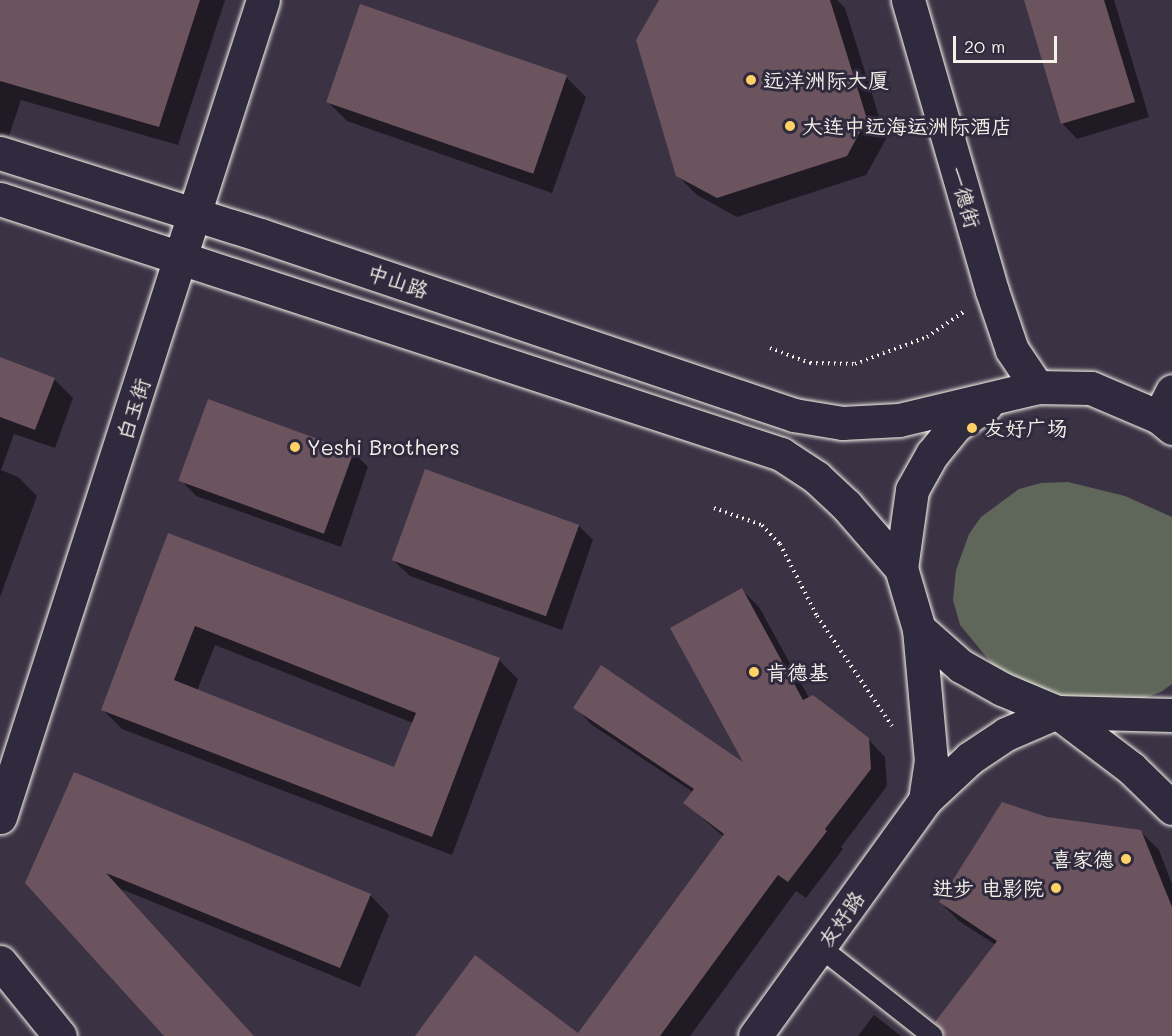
<!DOCTYPE html>
<html>
<head>
<meta charset="utf-8">
<style>
	body { margin:0 }
	#map { position:relative; width:1172px; height:1036px; overflow:hidden; background:#3b3244; font-family:Mali,"LXGW WenKai TC",sans-serif }
	div>[style] { position:absolute }
	[style*='--x'] { left:calc(var(--x)*1px); top:calc(var(--y)*1px); width:calc(var(--w)*1px); rotate:calc(var(--a)*1deg) }
	.green>* { inset:0; background:#5f665a }
	.shadow>* { inset:0; background:#0007 }
	.building>* { inset:0; background:#6c545f; transform-origin:0 0 }
	.path>* { height:4px; margin-top:-2px; transform-origin:0; background:repeating-linear-gradient(90deg,#f4f1e8 0 1.5px,transparent 0 6px) }
	.roads { filter:drop-shadow(0 0 2px #f4f1e8) drop-shadow(0 0 2px #f4f1e8) }
	.service>* { height:20px; margin:-10px; padding:0 10px; transform-origin:10px; border-radius:10px; background:#2f2a3d }
	.minor>* { height:33px; margin:-16.5px; padding:0 16.5px; transform-origin:16.5px; border-radius:16.5px; background:#2f2a3d }
	.tertiary>* { height:33px; margin:-16.5px; padding:0 16.5px; transform-origin:16.5px; border-radius:16.5px; background:#2f2a3d }
	.primary>* { height:33px; margin:-16.5px; padding:0 16.5px; transform-origin:16.5px; border-radius:16.5px; background:#2f2a3d }
	.dots>* { width:16px; height:16px; translate:-50% -50%; box-sizing:border-box; border:3px solid #2f2a3d; border-radius:50% }
	span { translate:-50% -50%; white-space:nowrap; text-align:center; line-height:1.15; -webkit-text-stroke:6px #2f2a3d; paint-order:stroke }
	.poi-label { font-size:21px; color:#f4f1e8 }
	.left { translate:0 -50%; text-align:left }
	.right { translate:-100% -50%; text-align:right }
	.street-label { font-size:21px; color:#f4f1e8 }
	.scale { position:absolute; left:953px; top:36px; width:104px; height:27px; box-sizing:border-box; border:3px solid #f4f1e8; border-top:0; padding-left:8px; font-size:18px; line-height:21px; white-space:nowrap; color:#f4f1e8; -webkit-text-stroke:4px #2f2a3d; paint-order:stroke }
</style>
</head>
<body>
<div id="map">
	<div class="green">
		<i style="clip-path:polygon(1068px 482px,1125px 496px,1172px 517px,1172px 684px,1161px 692px,1139px 700px,1079px 700px,1043px 690px,993px 665px,960px 625px,953px 600px,956px 570px,969px 534px,981px 517px,1019px 489px,1041px 483px)"></i>
	</div>
	<div class="shadow">
		<i style="clip-path:polygon(0 0,225px 0,178px 145px,21px 100px,9px 136px,0 133px)"></i>
		<i style="clip-path:polygon(666px 0,837px 0,845px 8px,886px 139px,866px 175px,737px 217px,697px 195px,677px 175px)"></i>
		<i style="clip-path:polygon(1025px 0,1114px 0,1149px 117px,1077px 139px,1062px 123px)"></i>
		<i style="clip-path:polygon(566px 77px,586px 97px,552px 193px,347px 121px,328px 102px)"></i>
		<i style="clip-path:polygon(0 359px,54px 379px,73px 398px,55px 448px,14px 434px,1px 470px,18px 477px,37px 496px,0 597px)"></i>
		<i style="clip-path:polygon(353px 452px,368px 467px,341px 547px,196px 496px,181px 480px)"></i>
		<i style="clip-path:polygon(578px 525px,593px 540px,562px 630px,410px 576px,394px 561px)"></i>
		<i style="clip-path:polygon(evenodd,169px 534px,499px 660px,518px 679px,452px 855px,122px 729px,103px 710px,169px 534px,215px 645px,413px 723px,395px 769px,197px 691px,215px 645px)"></i>
		<i style="clip-path:polygon(742px 590px,759px 607px,809px 698px,868px 739px,885px 757px,887px 786px,841px 847px,843px 849px,806px 898px,796px 891px,690px 1036px,417px 1036px,579px 1035px,724px 837px,685px 803px,693px 792px,592px 725px,575px 707px,748px 766px)"></i>
		<i style="clip-path:polygon(75px 774px,370px 895px,389px 915px,360px 987px,121px 889px,254px 1036px,166px 1036px,26px 882px)"></i>
		<i style="clip-path:polygon(1047px 819px,1140px 831px,1159px 850px,1172px 884px,1172px 1036px,945px 1036px,996px 945px,959px 921px,940px 902px)"></i>
		<i style="clip-path:polygon(874px 1015px,901px 1036px,858px 1036px)"></i>
	</div>
	<div class="building">
		<i style="clip-path:polygon(0 0,200px 0,159px 127px,0 81px)"></i>
		<i style="clip-path:polygon(659px 0,830px 0,867px 119px,847px 156px,717px 198px,676px 176px,636px 40px)"></i>
		<i style="clip-path:polygon(1024px 0,1104px 0,1135px 102px,1061px 124px)"></i>
		<i style="left:360px;top:4px;width:219px;height:104px;rotate:19deg"></i>
		<i style="clip-path:polygon(0 357px,55px 378px,35px 430px,0 417px)"></i>
		<i style="left:208px;top:399px;width:155px;height:87px;rotate:20deg"></i>
		<i style="left:425px;top:469px;width:164px;height:97px;rotate:20deg"></i>
		<i style="clip-path:polygon(evenodd,168px 533px,500px 658px,432px 837px,101px 710px,168px 533px,195px 626px,416px 713px,394px 767px,174px 680px,195px 626px)"></i>
		<i style="clip-path:polygon(742px 588px,803px 700px,813px 695px,869px 738px,871px 769px,825px 829px,827px 831px,788px 882px,778px 875px,660px 1036px,415px 1036px,475px 955px,578px 1033px,724px 834px,683px 803px,694px 789px,573px 708px,601px 665px,743px 762px,670px 628px)"></i>
		<i style="clip-path:polygon(74px 772px,371px 894px,340px 968px,106px 873px,254px 1036px,164px 1036px,25px 883px)"></i>
		<i style="clip-path:polygon(1002px 802px,1047px 817px,1141px 830px,1172px 907px,1172px 1036px,945px 1036px,935px 1022px,997px 941px,939px 902px)"></i>
	</div>
	<div class="path">
		<i style="--x:770;--y:348;--w:43;--a:20.6"></i>
		<i style="--x:810;--y:363;--w:45;--a:1.3"></i>
		<i style="--x:855;--y:364;--w:77;--a:-20.6"></i>
		<i style="--x:927;--y:337;--w:46;--a:-34.4"></i>
		<i style="--x:714;--y:508;--w:51;--a:19.5"></i>
		<i style="--x:762;--y:525;--w:26;--a:47"></i>
		<i style="--x:780;--y:544;--w:81;--a:62.8"></i>
		<i style="--x:817;--y:616;--w:133;--a:55.7"></i>
	</div>
	<div class="roads">
		<div class="service">
			<i style="--x:821;--y:948;--w:142;--a:38.2"></i>
		</div>
		<div class="minor">
			<i style="--x:908;--y:0;--w:303;--a:73.9"></i>
			<i style="--x:992;--y:291;--w:62;--a:71.3"></i>
			<i style="--x:1012;--y:350;--w:45;--a:56"></i>
			<i style="--x:1057;--y:712;--w:93;--a:37.1"></i>
			<i style="--x:1131;--y:768;--w:57;--a:44.3"></i>
			<i style="--x:0;--y:817;--w:858;--a:-72.16"></i>
		</div>
		<div class="tertiary">
			<i style="--x:1159;--y:417;--w:29;--a:-63"></i>
			<i style="--x:919;--y:629;--w:132;--a:84.8"></i>
			<i style="--x:931;--y:760;--w:40;--a:98.5"></i>
			<i style="--x:0;--y:962;--w:95;--a:51"></i>
			<i style="--x:755;--y:1036;--w:291;--a:-54.2"></i>
			<i style="--x:925;--y:800;--w:62;--a:-43"></i>
			<i style="--x:970;--y:758;--w:43;--a:-33.7"></i>
			<i style="--x:1006;--y:734;--w:56;--a:-23.3"></i>
		</div>
		<div class="primary">
			<i style="--x:0;--y:153;--w:273;--a:17.5"></i>
			<i style="--x:260;--y:235;--w:564;--a:18.63"></i>
			<i style="--x:794;--y:415;--w:49;--a:9.5"></i>
			<i style="--x:842;--y:423;--w:57;--a:-3"></i>
			<i style="--x:899;--y:420;--w:142;--a:-13.4"></i>
			<i style="--x:1037;--y:387;--w:54;--a:1.1"></i>
			<i style="--x:1091;--y:388;--w:74;--a:23.1"></i>
			<i style="--x:1159;--y:417;--w:17;--a:40"></i>
			<i style="--x:0;--y:199;--w:822;--a:18.08"></i>
			<i style="--x:781;--y:454;--w:42;--a:33.3"></i>
			<i style="--x:816;--y:477;--w:41;--a:43"></i>
			<i style="--x:846;--y:505;--w:84;--a:48.9"></i>
			<i style="--x:986;--y:405;--w:37;--a:146"></i>
			<i style="--x:955;--y:426;--w:36;--a:129"></i>
			<i style="--x:932;--y:454;--w:41;--a:119.1"></i>
			<i style="--x:912;--y:490;--w:79;--a:98"></i>
			<i style="--x:901;--y:568;--w:64;--a:73.6"></i>
			<i style="--x:919;--y:629;--w:56;--a:41.4"></i>
			<i style="--x:961;--y:666;--w:47;--a:29.3"></i>
			<i style="--x:1002;--y:689;--w:60;--a:22.7"></i>
			<i style="--x:1057;--y:712;--w:115;--a:1.5"></i>
		</div>
	</div>
	<div class="dots">
		<i style="left:751px;top:80px;background:#ffd166"></i>
		<i style="left:790px;top:126px;background:#ffd166"></i>
		<i style="left:972px;top:428px;background:#ffd166"></i>
		<i style="left:295px;top:447px;background:#ffd166"></i>
		<i style="left:754px;top:672px;background:#ffd166"></i>
		<i style="left:1126px;top:859px;background:#ffd166"></i>
		<i style="left:1056px;top:888px;background:#ffd166"></i>
	</div>
	<div class="poi-label">
		<span class="left" style="left:763px;top:80px">远洋洲际大厦</span>
		<span class="left" style="left:802px;top:126px">大连中远海运洲际酒店</span>
		<span class="left" style="left:984px;top:428px">友好广场</span>
		<span class="left" style="left:307px;top:447px">Yeshi Brothers</span>
		<span class="left" style="left:766px;top:672px">肯德基</span>
		<span class="right" style="left:1114px;top:859px">喜家德</span>
		<span class="right" style="left:1044px;top:888px">进步 电影院</span>
	</div>
	<div class="street-label">
		<span style="left:965px;top:197px;rotate:74deg">一德街</span>
		<span style="left:398px;top:281px;rotate:19deg">中山路</span>
		<span style="left:133px;top:409px;rotate:-72deg">白玉街</span>
		<span style="left:841px;top:919px;rotate:-55deg">友好路</span>
	</div>
	<div class="scale">20 m</div>
</div>
</body>
</html>
